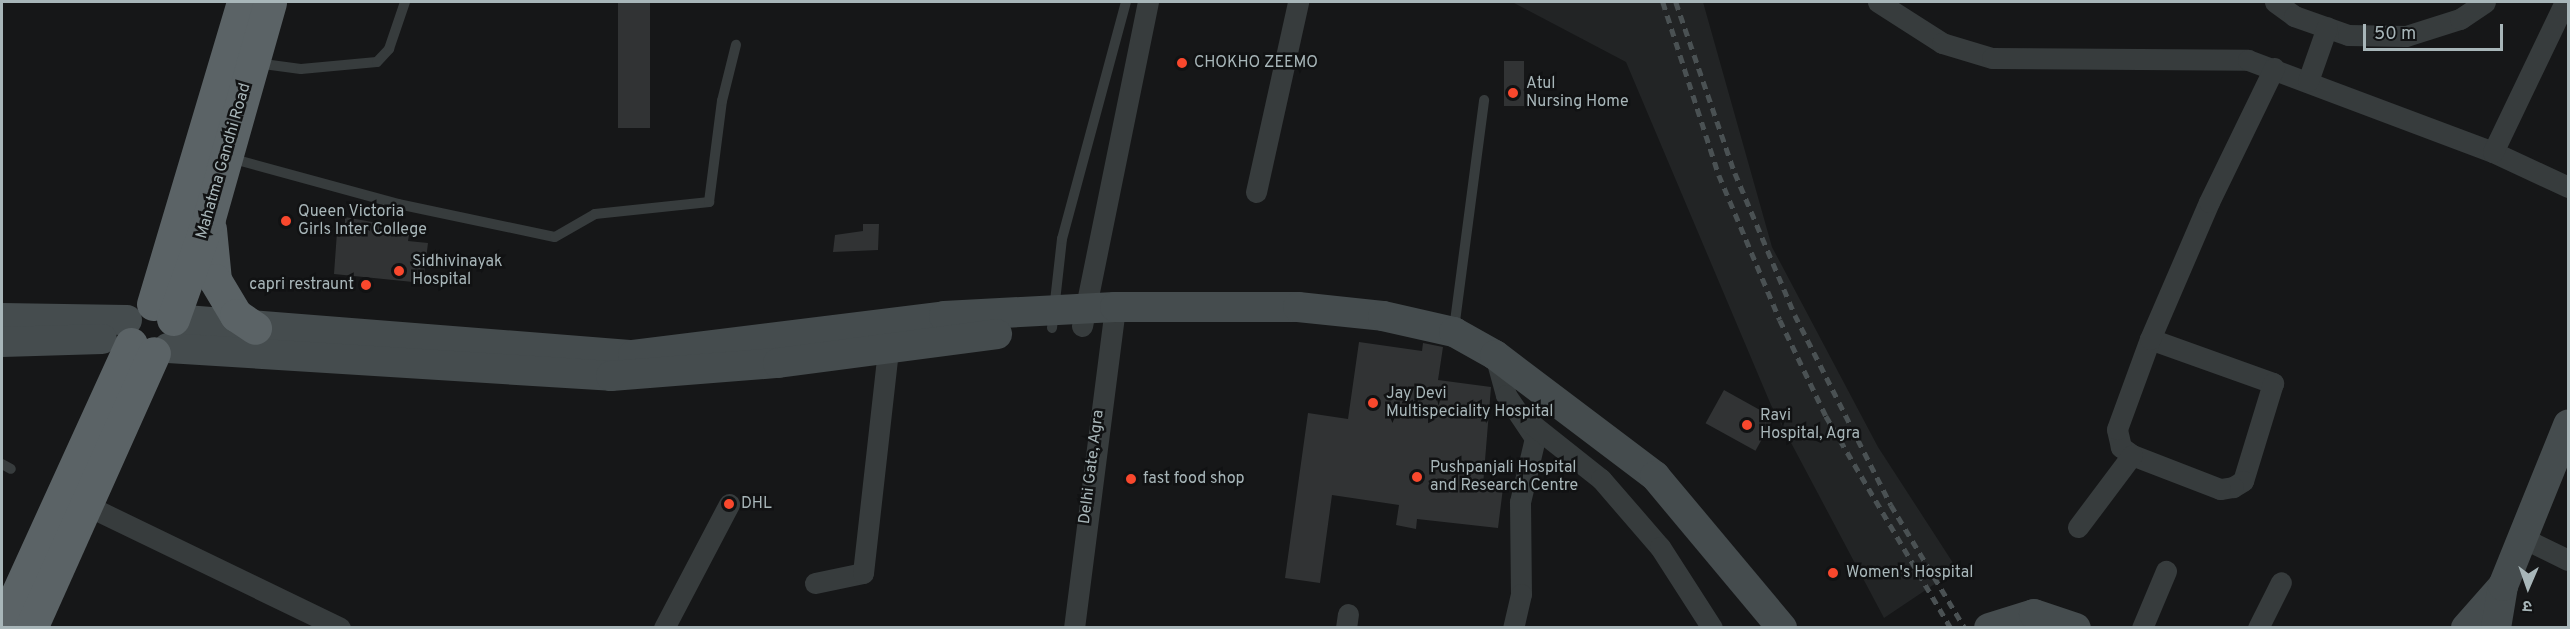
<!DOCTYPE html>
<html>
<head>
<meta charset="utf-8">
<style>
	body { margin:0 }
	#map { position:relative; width:2570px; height:629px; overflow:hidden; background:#161718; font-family:Overpass,"Noto Sans Devanagari",sans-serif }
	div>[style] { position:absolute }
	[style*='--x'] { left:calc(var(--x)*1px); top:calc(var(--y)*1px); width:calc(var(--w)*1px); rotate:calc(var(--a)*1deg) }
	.built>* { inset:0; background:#222425 }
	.building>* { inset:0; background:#313334; transform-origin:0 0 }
	.service>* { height:10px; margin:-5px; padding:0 5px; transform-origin:5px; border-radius:5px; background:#373c3d }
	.minor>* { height:21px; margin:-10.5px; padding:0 10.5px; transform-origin:10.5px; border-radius:10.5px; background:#373c3d }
	.secondary>* { height:30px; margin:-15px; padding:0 15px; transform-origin:15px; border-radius:15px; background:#454c4e }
	.trunk>* { height:33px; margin:-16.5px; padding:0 16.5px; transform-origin:16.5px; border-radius:16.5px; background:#5b6366 }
	.rail>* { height:4.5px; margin-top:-2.25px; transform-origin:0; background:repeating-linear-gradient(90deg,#4a5153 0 8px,transparent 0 14px) }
	.dots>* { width:16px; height:16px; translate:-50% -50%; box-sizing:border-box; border:3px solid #111213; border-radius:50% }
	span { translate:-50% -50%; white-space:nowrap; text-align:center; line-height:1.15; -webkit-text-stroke:5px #111213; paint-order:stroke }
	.poi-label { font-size:16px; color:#a8b6b9 }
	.left { translate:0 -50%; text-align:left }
	.right { translate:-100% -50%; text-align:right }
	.street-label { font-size:16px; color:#a8b6b9 }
	.frame { position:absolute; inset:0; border:3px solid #a8b6b9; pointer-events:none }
	.north { position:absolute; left:2498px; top:557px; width:60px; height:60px; -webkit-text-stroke:4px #111213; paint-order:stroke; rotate:182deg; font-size:16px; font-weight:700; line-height:24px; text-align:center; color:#a8b6b9 }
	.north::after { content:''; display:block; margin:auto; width:21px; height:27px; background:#a8b6b9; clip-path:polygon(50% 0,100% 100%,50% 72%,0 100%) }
	.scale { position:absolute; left:2363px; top:24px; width:140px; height:27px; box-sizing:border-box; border:3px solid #a8b6b9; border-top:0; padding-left:8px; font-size:18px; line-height:21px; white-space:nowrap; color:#a8b6b9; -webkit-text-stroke:4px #111213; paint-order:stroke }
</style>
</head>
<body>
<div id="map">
	<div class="built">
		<i style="clip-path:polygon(1512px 2px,1703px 2px,1772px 247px,1878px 447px,1957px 569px,1884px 618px,1771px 405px,1626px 62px)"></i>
	</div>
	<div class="building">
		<i style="left:618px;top:2px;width:32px;height:126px"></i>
		<i style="left:1504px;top:61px;width:20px;height:45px"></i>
		<i style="clip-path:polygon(345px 217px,410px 229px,408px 241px,428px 243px,423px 283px,334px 274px,337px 232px,345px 233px)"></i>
		<i style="clip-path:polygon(863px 224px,879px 224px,878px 250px,833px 252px,835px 235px,863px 231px)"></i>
		<i style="clip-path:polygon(1359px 342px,1422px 351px,1423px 343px,1443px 347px,1438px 380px,1491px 387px,1483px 485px,1503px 488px,1498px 528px,1417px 519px,1416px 529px,1396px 525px,1399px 505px,1332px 495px,1320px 583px,1285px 578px,1308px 413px,1348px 419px)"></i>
		<i style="left:1724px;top:390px;width:57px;height:38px;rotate:29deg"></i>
	</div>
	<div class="service">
		<i style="--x:256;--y:63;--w:45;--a:7.6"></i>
		<i style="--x:301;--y:69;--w:76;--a:-5.3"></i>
		<i style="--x:377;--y:62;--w:18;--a:-47"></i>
		<i style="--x:389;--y:49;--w:50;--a:-71.2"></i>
		<i style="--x:230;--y:158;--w:174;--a:15.3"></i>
		<i style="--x:398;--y:204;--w:160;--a:11.9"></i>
		<i style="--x:555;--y:237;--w:46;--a:-29.9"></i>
		<i style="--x:595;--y:214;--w:115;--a:-6"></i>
		<i style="--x:709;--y:202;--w:102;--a:-82.7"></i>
		<i style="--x:722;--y:101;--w:58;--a:-76"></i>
		<i style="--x:1052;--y:328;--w:90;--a:-83.6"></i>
		<i style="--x:1062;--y:239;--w:245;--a:-74.9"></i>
		<i style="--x:1454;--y:329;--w:231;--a:-82.5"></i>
		<i style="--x:2;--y:464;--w:10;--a:29"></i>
	</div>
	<div class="minor">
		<i style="--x:1878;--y:2;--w:76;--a:32.6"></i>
		<i style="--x:1942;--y:43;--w:52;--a:16.7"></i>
		<i style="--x:1992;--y:58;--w:256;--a:0.4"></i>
		<i style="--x:2248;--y:60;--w:262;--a:20.6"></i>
		<i style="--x:2493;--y:152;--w:83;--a:25"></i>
		<i style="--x:2275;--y:2;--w:24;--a:36"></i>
		<i style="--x:2294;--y:16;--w:57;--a:19.4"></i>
		<i style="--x:2348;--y:35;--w:58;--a:1"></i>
		<i style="--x:2406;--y:36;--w:57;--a:-17.5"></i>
		<i style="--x:2460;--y:19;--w:30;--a:-34"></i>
		<i style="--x:2308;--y:81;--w:57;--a:-70.6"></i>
		<i style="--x:2493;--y:152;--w:166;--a:-64.4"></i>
		<i style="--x:1256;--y:192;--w:195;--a:-77.5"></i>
		<i style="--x:1082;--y:326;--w:331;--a:-78.5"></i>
		<i style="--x:2150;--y:339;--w:131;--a:19.7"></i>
		<i style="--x:2273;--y:383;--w:102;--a:107"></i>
		<i style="--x:2243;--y:481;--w:12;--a:149"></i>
		<i style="--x:2233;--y:487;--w:13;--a:171"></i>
		<i style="--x:2220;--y:489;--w:94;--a:-158.9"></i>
		<i style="--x:2132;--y:455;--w:14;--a:-144"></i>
		<i style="--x:2121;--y:447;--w:18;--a:-103"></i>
		<i style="--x:2117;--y:429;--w:96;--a:-69.9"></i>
		<i style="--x:2150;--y:339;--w:149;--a:-66.7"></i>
		<i style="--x:2209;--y:202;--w:149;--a:-64.1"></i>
		<i style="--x:1495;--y:355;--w:41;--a:74.6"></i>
		<i style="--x:1506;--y:395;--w:52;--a:56"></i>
		<i style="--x:1535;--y:438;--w:66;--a:103.2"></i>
		<i style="--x:1520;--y:502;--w:92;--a:89.4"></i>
		<i style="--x:1521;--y:594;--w:35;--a:103"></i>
		<i style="--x:1529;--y:422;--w:92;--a:38.4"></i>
		<i style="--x:1601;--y:479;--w:90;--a:49.1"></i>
		<i style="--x:1660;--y:547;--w:96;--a:57.3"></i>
		<i style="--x:86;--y:505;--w:282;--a:25.8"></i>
		<i style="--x:2078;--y:527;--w:90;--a:-53.1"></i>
		<i style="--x:2523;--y:538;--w:50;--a:26.1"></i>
		<i style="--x:815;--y:583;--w:49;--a:-11.8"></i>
		<i style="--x:863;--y:573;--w:241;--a:-83.6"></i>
		<i style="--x:664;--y:628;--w:140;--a:-62.3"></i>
		<i style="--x:1074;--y:628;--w:324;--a:-82.7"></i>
		<i style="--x:1346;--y:628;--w:14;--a:-82"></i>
		<i style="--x:2142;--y:628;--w:62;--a:-67.2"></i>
		<i style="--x:2258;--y:628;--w:51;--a:-63.4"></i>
	</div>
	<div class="secondary">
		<i style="--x:2;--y:318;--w:125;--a:0.9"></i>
		<i style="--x:173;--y:319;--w:461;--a:4.5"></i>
		<i style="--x:633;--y:355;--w:313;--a:-7.1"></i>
		<i style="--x:944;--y:316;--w:171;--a:-3"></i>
		<i style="--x:1115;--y:307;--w:183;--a:0"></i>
		<i style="--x:1298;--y:307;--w:85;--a:6"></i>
		<i style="--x:1383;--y:316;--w:73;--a:12.7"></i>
		<i style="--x:1454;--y:332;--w:47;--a:29.3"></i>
		<i style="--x:1495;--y:355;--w:201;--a:37.1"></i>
		<i style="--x:1655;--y:476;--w:198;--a:50.1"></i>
		<i style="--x:2;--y:342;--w:100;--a:-1.7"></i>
		<i style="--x:168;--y:348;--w:444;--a:3.6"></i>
		<i style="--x:611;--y:376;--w:168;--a:-4.5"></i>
		<i style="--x:778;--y:363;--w:221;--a:-7.5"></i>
		<i style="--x:1989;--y:628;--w:47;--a:-17.3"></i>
		<i style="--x:2034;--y:614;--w:44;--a:18.4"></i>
		<i style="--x:2466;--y:628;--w:56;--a:-48.6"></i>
		<i style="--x:2496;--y:628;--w:43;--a:-80.5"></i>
		<i style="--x:2503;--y:586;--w:174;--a:-68"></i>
	</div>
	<div class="trunk">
		<i style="--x:210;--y:229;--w:51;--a:84.4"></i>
		<i style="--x:215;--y:280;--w:41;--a:59"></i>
		<i style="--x:236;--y:315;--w:23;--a:34"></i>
		<i style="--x:153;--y:304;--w:315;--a:-73.4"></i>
		<i style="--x:173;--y:319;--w:107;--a:-70.4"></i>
		<i style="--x:209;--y:218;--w:224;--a:-74.2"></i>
		<i style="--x:2;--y:627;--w:311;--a:-65.5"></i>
		<i style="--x:31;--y:628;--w:301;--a:-65.9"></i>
	</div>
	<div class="rail">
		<i style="--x:1663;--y:2;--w:182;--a:72.1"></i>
		<i style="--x:1719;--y:175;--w:157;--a:67.2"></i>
		<i style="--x:1780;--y:320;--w:106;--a:64.4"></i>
		<i style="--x:1826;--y:416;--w:246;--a:59.5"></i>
		<i style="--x:1676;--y:2;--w:181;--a:71"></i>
		<i style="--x:1735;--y:173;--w:154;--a:67.1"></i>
		<i style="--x:1795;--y:315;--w:213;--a:63.2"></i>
		<i style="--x:1891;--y:505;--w:144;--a:59"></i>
	</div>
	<div class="dots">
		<i style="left:1182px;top:63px;background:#f9482d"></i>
		<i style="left:1513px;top:93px;background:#f9482d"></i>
		<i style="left:286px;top:221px;background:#f9482d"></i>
		<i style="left:399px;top:271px;background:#f9482d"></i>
		<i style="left:366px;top:285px;background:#f9482d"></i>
		<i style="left:1373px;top:403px;background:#f9482d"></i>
		<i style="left:1747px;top:425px;background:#f9482d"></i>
		<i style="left:1417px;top:477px;background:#f9482d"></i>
		<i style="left:1131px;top:479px;background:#f9482d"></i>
		<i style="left:729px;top:504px;background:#f9482d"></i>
		<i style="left:1833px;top:573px;background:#f9482d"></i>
	</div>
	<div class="poi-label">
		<span class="left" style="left:1194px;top:63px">CHOKHO ZEEMO</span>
		<span class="left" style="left:1526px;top:93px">Atul<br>Nursing Home</span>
		<span class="left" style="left:298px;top:221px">Queen Victoria<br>Girls Inter College</span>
		<span class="left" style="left:412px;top:271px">Sidhivinayak<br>Hospital</span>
		<span class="right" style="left:354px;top:285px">capri restraunt</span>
		<span class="left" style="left:1386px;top:403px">Jay Devi<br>Multispeciality Hospital</span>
		<span class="left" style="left:1760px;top:425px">Ravi<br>Hospital, Agra</span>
		<span class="left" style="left:1430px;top:477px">Pushpanjali Hospital<br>and Research Centre</span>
		<span class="left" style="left:1143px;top:479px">fast food shop</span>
		<span class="left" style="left:741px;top:504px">DHL</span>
		<span class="left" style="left:1846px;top:573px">Women's Hospital</span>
	</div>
	<div class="street-label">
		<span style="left:224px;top:161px;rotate:-74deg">Mahatma Gandhi Road</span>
		<span style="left:1092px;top:467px;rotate:-83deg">Delhi Gate, Agra</span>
	</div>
	<div class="frame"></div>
	<div class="north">उ</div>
	<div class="scale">50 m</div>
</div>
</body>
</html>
